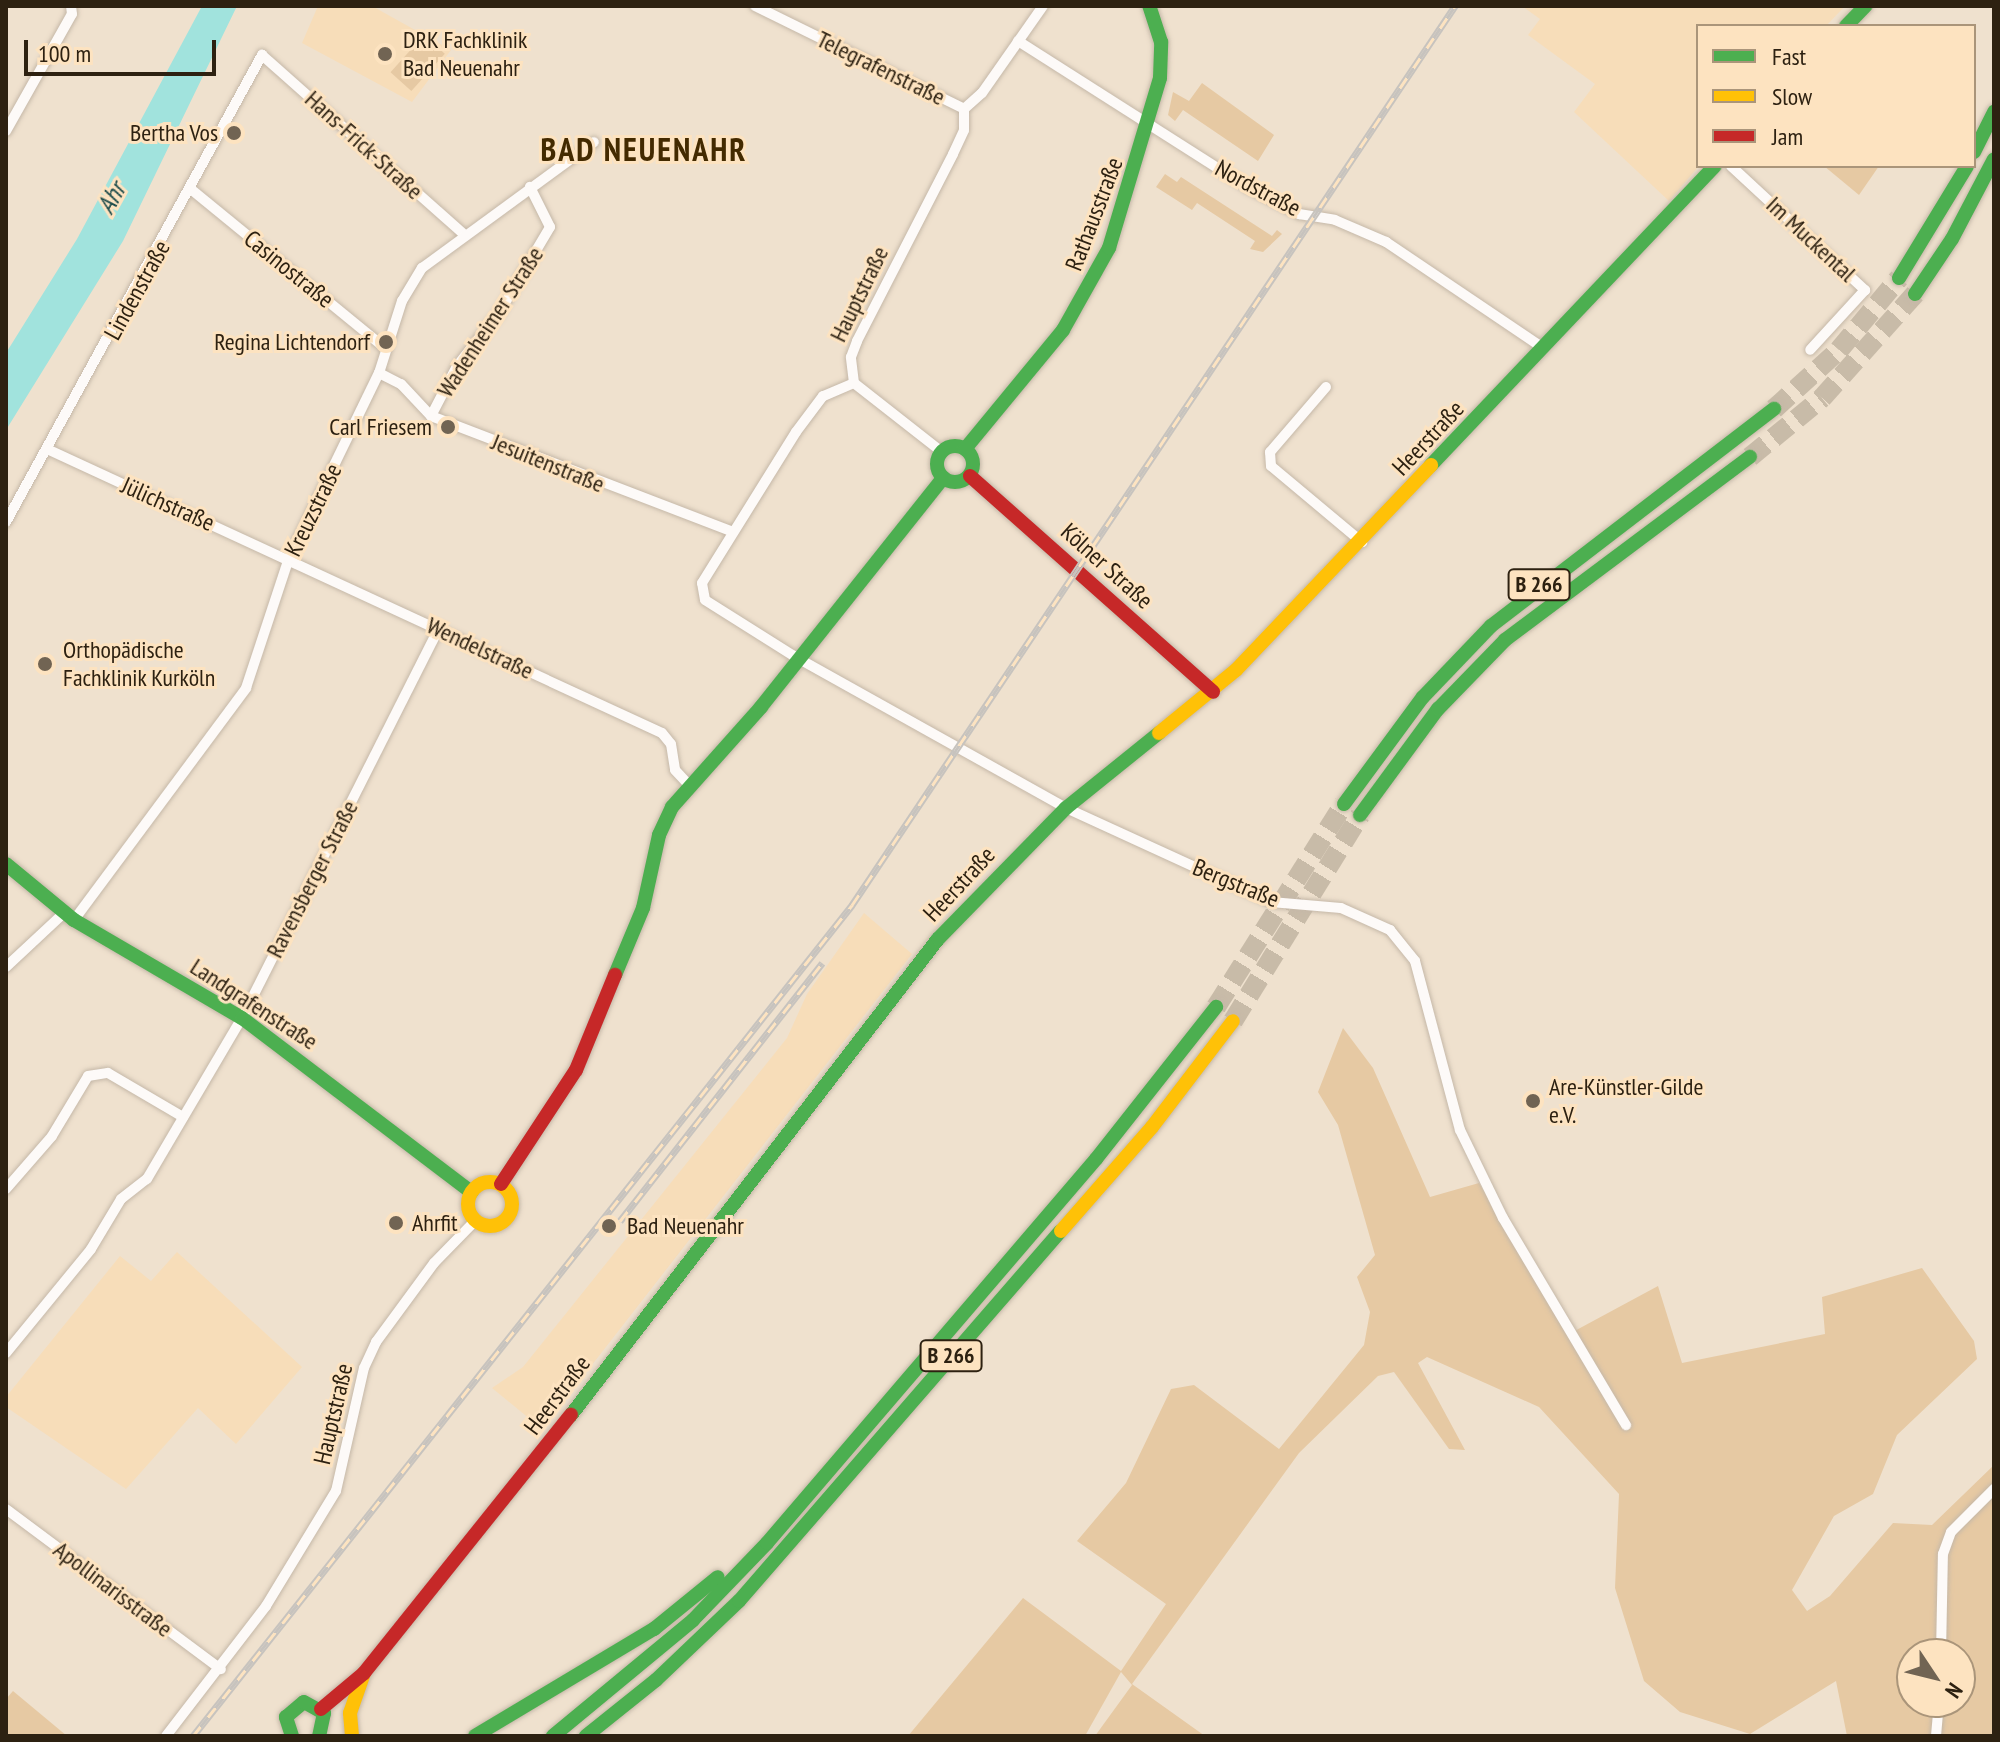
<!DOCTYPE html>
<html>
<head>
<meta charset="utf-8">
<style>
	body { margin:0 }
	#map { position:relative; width:2000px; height:1742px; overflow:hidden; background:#efe1ce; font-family:"PT Sans Narrow",sans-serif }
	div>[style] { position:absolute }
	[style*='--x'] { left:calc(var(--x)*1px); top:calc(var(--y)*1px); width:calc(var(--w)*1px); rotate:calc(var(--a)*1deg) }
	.built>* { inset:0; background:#f7ddb9 }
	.green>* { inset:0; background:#e6c9a3; transform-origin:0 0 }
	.water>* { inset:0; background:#a1e3dd }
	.highway-tunnel>* { height:20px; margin-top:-10px; transform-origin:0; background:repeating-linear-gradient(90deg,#c8bba8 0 20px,transparent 0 30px) }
	.roads { filter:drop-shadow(0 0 2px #c5b8a8) drop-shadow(0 0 2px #c5b8a8) }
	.street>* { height:10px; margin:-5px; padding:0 5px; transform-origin:5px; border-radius:5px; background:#fdfaf8 }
	.fast>* { height:14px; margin:-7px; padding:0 7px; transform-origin:7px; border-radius:7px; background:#4caf50 }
	.fast>.ring { margin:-7px; padding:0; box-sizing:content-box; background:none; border:14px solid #4caf50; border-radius:50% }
	.slow>* { height:14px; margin:-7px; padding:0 7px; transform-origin:7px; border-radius:7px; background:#ffc107 }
	.slow>.ring { margin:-7px; padding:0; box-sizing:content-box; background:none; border:14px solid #ffc107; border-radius:50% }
	.jam>* { height:14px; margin:-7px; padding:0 7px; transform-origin:7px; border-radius:7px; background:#c62828 }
	.rail>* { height:7px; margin-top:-3.5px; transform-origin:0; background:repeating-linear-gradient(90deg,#fde3c0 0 12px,#c7c3be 0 24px); box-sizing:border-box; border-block:2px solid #c7c3be }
	.dots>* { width:22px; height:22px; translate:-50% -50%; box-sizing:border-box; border:4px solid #fde3c0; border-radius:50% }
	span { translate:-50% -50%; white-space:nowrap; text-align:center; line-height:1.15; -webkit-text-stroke:6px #fde3c0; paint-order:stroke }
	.shield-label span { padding:2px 6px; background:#fde3c0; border:2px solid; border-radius:6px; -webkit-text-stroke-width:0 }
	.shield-label { font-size:22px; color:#2d2111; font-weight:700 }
	.poi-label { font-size:24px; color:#2d2111 }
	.left { translate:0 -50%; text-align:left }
	.right { translate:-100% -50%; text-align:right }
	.street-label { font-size:24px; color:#2d2111 }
	.water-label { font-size:26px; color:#1f4d4c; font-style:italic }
	.district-label { font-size:32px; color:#432a00; font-weight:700; letter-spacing:2px }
	.frame { position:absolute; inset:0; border:8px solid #2d2111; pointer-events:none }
	.legend { position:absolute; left:1696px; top:24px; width:280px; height:144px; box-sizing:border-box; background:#fde3c0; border:2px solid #aa957a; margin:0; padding:10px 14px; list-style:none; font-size:24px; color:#2d2111 }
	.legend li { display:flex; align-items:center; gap:16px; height:40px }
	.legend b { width:40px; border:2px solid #aa957a }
	.north { position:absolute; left:1896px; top:1638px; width:80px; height:80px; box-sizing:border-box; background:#fde3c0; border:2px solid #aa957a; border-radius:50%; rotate:125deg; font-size:22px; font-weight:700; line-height:32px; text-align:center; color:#2d2111 }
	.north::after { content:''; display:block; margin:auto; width:28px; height:36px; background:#716453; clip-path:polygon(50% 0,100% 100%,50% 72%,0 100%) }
	.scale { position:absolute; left:24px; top:40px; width:192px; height:36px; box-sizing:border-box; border:4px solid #2d2111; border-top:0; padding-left:10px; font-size:24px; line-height:28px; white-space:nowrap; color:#2d2111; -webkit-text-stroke:6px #fde3c0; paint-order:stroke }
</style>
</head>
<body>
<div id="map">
	<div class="built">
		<i style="clip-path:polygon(318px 6px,372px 6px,451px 50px,412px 102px,302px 43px)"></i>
		<i style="clip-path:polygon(1522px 6px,1845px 6px,1826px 26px,1698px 26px,1699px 166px,1669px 201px,1574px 112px,1595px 84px,1528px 35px,1540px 19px)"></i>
		<i style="clip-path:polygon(864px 913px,912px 954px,542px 1429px,492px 1388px,523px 1367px,787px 1038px,807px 994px)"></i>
		<i style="clip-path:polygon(177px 1252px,302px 1367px,236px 1444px,198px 1408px,126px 1489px,6px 1407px,6px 1397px,120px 1256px,151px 1281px)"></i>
	</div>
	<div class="green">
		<i style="left:424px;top:35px;width:28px;height:50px;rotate:42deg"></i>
		<i style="clip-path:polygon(1202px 83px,1274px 135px,1258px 161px,1183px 110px,1175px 121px,1168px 115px,1173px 92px,1189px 101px)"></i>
		<i style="clip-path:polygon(1824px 166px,1879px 166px,1859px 195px)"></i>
		<i style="clip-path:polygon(1165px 174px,1177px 182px,1181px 177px,1272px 236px,1277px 230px,1282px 234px,1263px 252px,1250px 249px,1255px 241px,1197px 203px,1192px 210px,1156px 187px)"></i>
		<i style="clip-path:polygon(evenodd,1343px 1028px,1373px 1068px,1430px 1197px,1479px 1183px,1569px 1334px,1658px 1286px,1682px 1363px,1825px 1334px,1822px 1297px,1922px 1268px,1974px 1341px,1977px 1359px,1897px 1435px,1873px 1494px,1834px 1516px,1792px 1590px,1807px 1611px,1830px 1596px,1893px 1523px,1932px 1525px,1994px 1465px,1994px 1736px,1847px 1736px,1836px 1681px,1750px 1734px,1680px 1712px,1644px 1681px,1615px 1588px,1619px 1494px,1539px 1407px,1427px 1357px,1418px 1363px,1465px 1450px,1449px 1449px,1394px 1372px,1378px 1376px,1299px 1453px,1132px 1684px,1205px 1736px,1095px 1736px,1132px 1685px,1121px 1672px,1085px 1736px,908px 1736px,1023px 1598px,1121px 1671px,1166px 1604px,1077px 1541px,1126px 1483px,1171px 1389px,1194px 1385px,1279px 1449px,1364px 1345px,1370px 1312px,1357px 1277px,1375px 1255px,1338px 1125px,1318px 1092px,1343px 1028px,1912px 1654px,1960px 1654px,1960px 1702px,1912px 1702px,1912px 1654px)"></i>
		<i style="clip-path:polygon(13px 1691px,67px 1736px,6px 1736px,6px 1699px)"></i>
	</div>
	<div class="water">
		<i style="clip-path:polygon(202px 6px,237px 6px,123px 241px,6px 430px,6px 353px,77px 239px)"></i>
	</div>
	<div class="highway-tunnel">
		<i style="--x:1774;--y:409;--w:88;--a:-42.2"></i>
		<i style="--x:1839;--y:350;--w:94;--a:-50.2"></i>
		<i style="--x:1750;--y:457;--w:93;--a:-39.3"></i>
		<i style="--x:1822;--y:398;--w:140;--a:-48.2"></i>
		<i style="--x:1216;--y:1007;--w:240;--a:-57.8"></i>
		<i style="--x:1233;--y:1021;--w:242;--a:-58.3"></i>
	</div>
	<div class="roads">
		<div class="street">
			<i style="--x:755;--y:6;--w:233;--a:26.2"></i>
			<i style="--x:1018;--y:41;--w:272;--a:32.5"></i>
			<i style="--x:1247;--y:187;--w:59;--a:27.4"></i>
			<i style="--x:1299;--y:214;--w:36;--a:9"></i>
			<i style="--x:1335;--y:220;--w:56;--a:23.3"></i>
			<i style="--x:1386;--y:242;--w:189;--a:34"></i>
			<i style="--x:6;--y:131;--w:134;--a:-60.6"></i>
			<i style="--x:72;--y:14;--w:8;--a:-97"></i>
			<i style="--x:1731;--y:166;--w:183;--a:42.8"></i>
			<i style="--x:1865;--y:290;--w:81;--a:132.5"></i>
			<i style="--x:192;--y:190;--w:249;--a:39.3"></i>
			<i style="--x:379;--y:373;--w:25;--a:27"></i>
			<i style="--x:401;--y:384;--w:44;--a:46.8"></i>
			<i style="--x:431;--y:416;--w:320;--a:21"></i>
			<i style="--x:854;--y:383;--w:34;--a:157"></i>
			<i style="--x:823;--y:396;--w:45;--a:126.9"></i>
			<i style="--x:796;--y:432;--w:178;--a:121.9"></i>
			<i style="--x:702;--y:583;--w:17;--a:80"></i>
			<i style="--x:705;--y:600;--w:105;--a:32.2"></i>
			<i style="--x:794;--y:656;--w:312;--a:29.2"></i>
			<i style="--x:1066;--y:808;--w:226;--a:24.6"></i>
			<i style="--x:1271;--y:902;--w:70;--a:4.9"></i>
			<i style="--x:1341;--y:908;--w:54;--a:24.2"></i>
			<i style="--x:1390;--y:930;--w:40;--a:51"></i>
			<i style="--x:1415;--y:961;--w:175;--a:75.1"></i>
			<i style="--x:1460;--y:1130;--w:98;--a:64"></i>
			<i style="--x:1503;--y:1218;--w:241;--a:59.3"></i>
			<i style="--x:854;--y:383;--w:26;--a:-97"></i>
			<i style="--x:851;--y:357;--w:17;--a:-69"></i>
			<i style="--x:857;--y:341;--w:210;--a:-62.8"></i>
			<i style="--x:953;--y:154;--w:26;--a:-65"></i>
			<i style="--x:964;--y:130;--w:21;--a:-90"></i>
			<i style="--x:964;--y:109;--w:24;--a:-42"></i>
			<i style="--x:982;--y:93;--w:106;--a:-55"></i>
			<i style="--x:854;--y:383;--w:112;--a:38.1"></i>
			<i style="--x:1326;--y:387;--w:86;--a:130.7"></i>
			<i style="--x:1270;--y:452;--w:14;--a:86"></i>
			<i style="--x:1271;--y:466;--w:119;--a:39.9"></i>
			<i style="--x:431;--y:416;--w:56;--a:-62.5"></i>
			<i style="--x:457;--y:366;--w:68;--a:-51.6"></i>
			<i style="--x:499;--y:313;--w:100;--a:-59.3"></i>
			<i style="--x:550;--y:227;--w:45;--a:-116.6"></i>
			<i style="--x:47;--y:449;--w:677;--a:24.79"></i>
			<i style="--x:662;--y:733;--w:14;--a:51"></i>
			<i style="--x:671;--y:744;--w:26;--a:81"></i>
			<i style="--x:675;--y:770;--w:21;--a:47"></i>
			<i style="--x:6;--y:522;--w:533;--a:-61.27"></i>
			<i style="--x:262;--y:55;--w:271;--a:41.6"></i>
			<i style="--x:74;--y:920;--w:289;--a:-53.4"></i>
			<i style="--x:246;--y:688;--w:137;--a:-71.7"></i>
			<i style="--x:289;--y:558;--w:206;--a:-64.1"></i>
			<i style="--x:379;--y:373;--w:76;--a:-72.3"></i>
			<i style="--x:402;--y:301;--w:39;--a:-59"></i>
			<i style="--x:422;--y:268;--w:213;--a:-36.2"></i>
			<i style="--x:6;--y:967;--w:79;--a:-43"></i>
			<i style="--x:6;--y:1189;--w:70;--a:-49"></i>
			<i style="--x:52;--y:1136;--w:70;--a:-59"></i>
			<i style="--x:88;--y:1076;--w:20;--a:-9"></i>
			<i style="--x:108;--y:1073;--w:87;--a:30.4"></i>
			<i style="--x:6;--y:1353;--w:134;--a:-50.7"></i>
			<i style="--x:91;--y:1249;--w:58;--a:-59"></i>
			<i style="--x:121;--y:1199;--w:33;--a:-38"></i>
			<i style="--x:147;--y:1179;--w:187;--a:-59.5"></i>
			<i style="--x:242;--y:1018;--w:437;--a:-63.2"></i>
			<i style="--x:6;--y:1509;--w:268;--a:36.7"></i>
			<i style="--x:1941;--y:1654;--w:100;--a:-88.9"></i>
			<i style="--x:1943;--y:1554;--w:23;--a:-70"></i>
			<i style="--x:1951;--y:1532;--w:61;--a:-45"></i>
			<i style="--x:166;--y:1736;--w:164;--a:-52.4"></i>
			<i style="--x:266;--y:1606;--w:135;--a:-58.7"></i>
			<i style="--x:336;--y:1491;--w:126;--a:-77.2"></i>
			<i style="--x:364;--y:1368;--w:29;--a:-65"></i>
			<i style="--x:376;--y:1342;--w:98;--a:-53.7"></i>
			<i style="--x:434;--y:1263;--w:59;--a:-45.7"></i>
			<i style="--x:1936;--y:1736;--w:34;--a:-85"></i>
		</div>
		<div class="fast">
			<i style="--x:1846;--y:26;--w:28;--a:-46"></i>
			<i style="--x:1974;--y:152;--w:45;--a:-63.4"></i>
			<i style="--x:1899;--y:278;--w:131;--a:-58.7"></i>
			<i style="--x:1915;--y:294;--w:66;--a:-56.1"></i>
			<i style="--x:1952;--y:239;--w:90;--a:-62.3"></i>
			<i class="ring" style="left:937px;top:446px;width:22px;height:22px"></i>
			<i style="--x:965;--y:449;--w:154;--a:-50.5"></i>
			<i style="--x:1063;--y:330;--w:94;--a:-60.7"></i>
			<i style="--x:1109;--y:248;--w:177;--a:-73.3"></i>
			<i style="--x:1160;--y:78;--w:36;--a:-88"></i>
			<i style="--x:1161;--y:42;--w:38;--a:-108"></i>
			<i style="--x:1431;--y:465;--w:412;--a:-46.5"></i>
			<i style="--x:1344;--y:804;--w:133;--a:-53.6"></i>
			<i style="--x:1423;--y:697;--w:98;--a:-46.2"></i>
			<i style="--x:1491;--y:626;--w:357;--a:-37.5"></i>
			<i style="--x:1360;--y:815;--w:132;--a:-53.7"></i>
			<i style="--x:1438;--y:709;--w:96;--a:-45.8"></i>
			<i style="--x:1505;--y:640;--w:306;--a:-36.8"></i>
			<i style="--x:6;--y:864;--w:88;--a:39.5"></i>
			<i style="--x:74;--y:920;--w:194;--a:30.3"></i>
			<i style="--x:242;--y:1018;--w:288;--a:37.2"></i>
			<i style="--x:615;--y:975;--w:73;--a:-67.3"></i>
			<i style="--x:643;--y:908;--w:75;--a:-77.6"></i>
			<i style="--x:659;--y:835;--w:31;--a:-65"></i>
			<i style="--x:672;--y:807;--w:134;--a:-48.3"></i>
			<i style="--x:761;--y:707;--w:293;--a:-51.5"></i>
			<i style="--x:571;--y:1415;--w:601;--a:-52.37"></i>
			<i style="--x:938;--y:939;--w:183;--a:-45.7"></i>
			<i style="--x:1066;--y:808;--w:119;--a:-38.9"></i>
			<i style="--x:292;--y:1736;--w:20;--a:-108"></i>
			<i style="--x:286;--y:1717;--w:23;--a:-40"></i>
			<i style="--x:304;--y:1702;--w:23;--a:29"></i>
			<i style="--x:324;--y:1713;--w:24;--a:102"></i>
			<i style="--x:475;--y:1736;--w:209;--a:-30.9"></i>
			<i style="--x:654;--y:1629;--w:82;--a:-39.1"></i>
			<i style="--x:553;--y:1736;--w:182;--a:-39.6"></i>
			<i style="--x:693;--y:1620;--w:107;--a:-46.1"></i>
			<i style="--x:767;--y:1543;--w:506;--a:-49.41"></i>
			<i style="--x:1096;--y:1159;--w:194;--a:-51.7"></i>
			<i style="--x:586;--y:1736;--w:90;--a:-38.7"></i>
			<i style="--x:656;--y:1680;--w:115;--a:-43.6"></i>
			<i style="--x:739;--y:1601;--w:490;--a:-49"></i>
		</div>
		<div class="slow">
			<i style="--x:1159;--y:733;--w:99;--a:-39.3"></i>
			<i style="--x:1236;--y:670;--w:283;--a:-46.4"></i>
			<i class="ring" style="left:468px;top:1182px;width:30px;height:30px"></i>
			<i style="--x:1061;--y:1231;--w:138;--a:-48.8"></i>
			<i style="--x:1152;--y:1127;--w:133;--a:-52.6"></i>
			<i style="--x:352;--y:1736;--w:23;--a:-95"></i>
			<i style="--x:350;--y:1713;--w:42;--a:-70.7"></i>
		</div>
		<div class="jam">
			<i style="--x:970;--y:476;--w:325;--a:41.6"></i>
			<i style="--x:501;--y:1184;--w:136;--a:-56.7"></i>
			<i style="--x:576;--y:1070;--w:103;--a:-67.7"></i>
			<i style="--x:321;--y:1709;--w:56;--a:-39.9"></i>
			<i style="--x:364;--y:1673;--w:331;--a:-51.3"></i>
		</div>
	</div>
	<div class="rail">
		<i style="--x:620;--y:1221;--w:328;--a:-51.9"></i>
		<i style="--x:193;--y:1736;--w:1061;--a:-51.58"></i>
		<i style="--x:852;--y:905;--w:1083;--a:-56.15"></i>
	</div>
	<div class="dots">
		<i style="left:385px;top:54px;background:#716453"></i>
		<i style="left:234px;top:133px;background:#716453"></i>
		<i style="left:386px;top:342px;background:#716453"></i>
		<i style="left:448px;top:427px;background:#716453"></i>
		<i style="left:45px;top:664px;background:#716453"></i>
		<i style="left:1533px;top:1101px;background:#716453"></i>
		<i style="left:396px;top:1223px;background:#716453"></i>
		<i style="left:609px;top:1226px;background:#716453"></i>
	</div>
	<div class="shield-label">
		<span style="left:1539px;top:585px">B 266</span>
		<span style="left:951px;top:1356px">B 266</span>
	</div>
	<div class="poi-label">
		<span class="left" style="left:403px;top:54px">DRK Fachklinik<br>Bad Neuenahr</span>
		<span class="right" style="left:218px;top:133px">Bertha Vos</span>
		<span class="right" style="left:370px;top:342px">Regina Lichtendorf</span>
		<span class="right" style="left:432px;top:427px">Carl Friesem</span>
		<span class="left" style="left:63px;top:664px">Orthopädische<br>Fachklinik Kurköln</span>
		<span class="left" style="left:1549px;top:1101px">Are-Künstler-Gilde<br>e.V.</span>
		<span class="left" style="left:412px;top:1223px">Ahrfit</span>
		<span class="left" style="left:627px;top:1226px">Bad Neuenahr</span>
	</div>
	<div class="street-label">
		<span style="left:881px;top:68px;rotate:26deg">Telegrafenstraße</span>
		<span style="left:364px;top:145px;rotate:42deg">Hans-Frick-Straße</span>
		<span style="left:1258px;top:188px;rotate:28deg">Nordstraße</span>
		<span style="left:1094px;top:214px;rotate:-69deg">Rathausstraße</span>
		<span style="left:1811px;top:239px;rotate:43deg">Im Muckental</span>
		<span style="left:289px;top:269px;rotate:39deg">Casinostraße</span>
		<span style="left:137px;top:290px;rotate:-61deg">Lindenstraße</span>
		<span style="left:859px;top:294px;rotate:-64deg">Hauptstraße</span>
		<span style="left:490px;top:322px;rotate:-57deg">Wadenheimer Straße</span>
		<span style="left:1428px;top:438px;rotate:-47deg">Heerstraße</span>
		<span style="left:548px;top:463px;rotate:22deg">Jesuitenstraße</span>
		<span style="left:168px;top:504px;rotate:24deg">Jülichstraße</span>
		<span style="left:313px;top:510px;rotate:-64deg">Kreuzstraße</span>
		<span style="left:1107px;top:566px;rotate:42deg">Kölner Straße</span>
		<span style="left:480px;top:648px;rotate:25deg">Wendelstraße</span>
		<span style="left:312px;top:879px;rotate:-63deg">Ravensberger Straße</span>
		<span style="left:1236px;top:883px;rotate:22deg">Bergstraße</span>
		<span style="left:959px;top:884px;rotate:-47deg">Heerstraße</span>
		<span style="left:254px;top:1004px;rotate:33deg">Landgrafenstraße</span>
		<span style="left:557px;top:1395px;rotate:-53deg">Heerstraße</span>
		<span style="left:333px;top:1414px;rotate:-77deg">Hauptstraße</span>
		<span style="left:113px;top:1589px;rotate:37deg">Apollinarisstraße</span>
	</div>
	<div class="water-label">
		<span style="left:111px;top:198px;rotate:-61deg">Ahr</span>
	</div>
	<div class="district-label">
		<span style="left:644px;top:149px">BAD NEUENAHR</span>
	</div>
	<div class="frame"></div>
	<ul class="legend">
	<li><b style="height:10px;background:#4caf50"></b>Fast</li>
	<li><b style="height:10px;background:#ffc107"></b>Slow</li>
	<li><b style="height:10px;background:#c62828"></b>Jam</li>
	</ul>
	<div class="north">N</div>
	<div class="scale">100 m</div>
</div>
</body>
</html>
